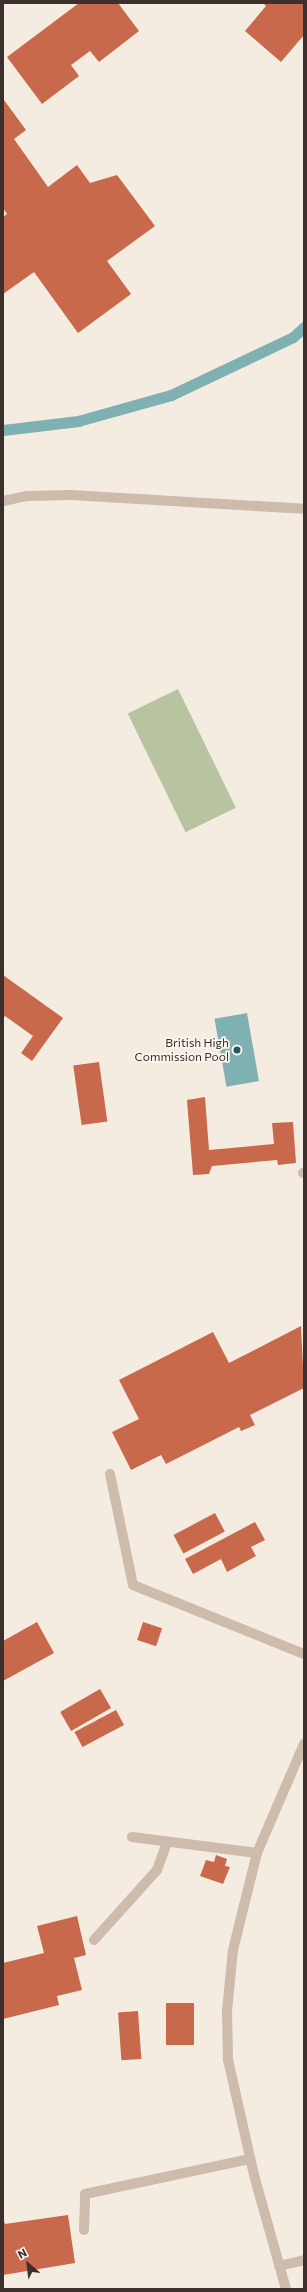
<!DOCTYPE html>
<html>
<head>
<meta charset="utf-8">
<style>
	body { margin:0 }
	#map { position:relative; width:307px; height:2292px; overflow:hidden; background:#f4ebe1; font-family:Commissioner,sans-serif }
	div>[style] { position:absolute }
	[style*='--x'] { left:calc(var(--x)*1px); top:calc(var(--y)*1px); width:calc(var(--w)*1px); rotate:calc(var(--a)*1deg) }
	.green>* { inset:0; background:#b8c4a0; transform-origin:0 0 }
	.water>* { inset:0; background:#7fb0b2; transform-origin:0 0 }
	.stream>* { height:11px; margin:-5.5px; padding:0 5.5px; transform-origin:5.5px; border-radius:5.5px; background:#7fb0b2 }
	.building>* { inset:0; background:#c8694b; transform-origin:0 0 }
	.service>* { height:10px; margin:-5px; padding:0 5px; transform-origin:5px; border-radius:5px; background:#cdbbac }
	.minor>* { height:10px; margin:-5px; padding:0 5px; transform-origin:5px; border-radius:5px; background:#cdbbac }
	.dots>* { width:11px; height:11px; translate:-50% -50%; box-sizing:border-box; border:2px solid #fbf5ee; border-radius:50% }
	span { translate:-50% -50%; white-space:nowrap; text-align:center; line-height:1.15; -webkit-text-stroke:3.5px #fbf5ee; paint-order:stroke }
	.poi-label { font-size:12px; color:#3b302b }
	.right { translate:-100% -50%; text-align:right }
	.frame { position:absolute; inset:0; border:4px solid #3b302b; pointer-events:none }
	.north { position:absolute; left:8px; top:2244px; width:40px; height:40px; -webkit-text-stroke:3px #fbf5ee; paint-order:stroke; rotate:332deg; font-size:11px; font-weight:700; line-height:16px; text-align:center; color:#3b302b }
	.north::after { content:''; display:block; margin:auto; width:14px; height:18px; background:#3b302b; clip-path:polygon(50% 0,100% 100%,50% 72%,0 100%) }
</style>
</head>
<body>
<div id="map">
	<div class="green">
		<i style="left:178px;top:689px;width:132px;height:56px;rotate:64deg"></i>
	</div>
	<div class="water">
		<i style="left:247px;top:1013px;width:69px;height:33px;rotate:80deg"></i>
	</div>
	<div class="stream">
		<i style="--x:3;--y:430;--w:76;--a:-6.8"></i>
		<i style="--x:78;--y:421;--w:97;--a:-15.6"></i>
		<i style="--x:171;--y:395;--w:135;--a:-25.4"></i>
		<i style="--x:293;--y:337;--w:15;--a:-42"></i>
	</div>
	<div class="building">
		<i style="clip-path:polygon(79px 3px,118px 3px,139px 31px,99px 62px,90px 51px,71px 65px,79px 76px,42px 104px,7px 57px)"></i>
		<i style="clip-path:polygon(263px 3px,304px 3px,304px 35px,281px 62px,245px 31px,266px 6px)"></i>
		<i style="clip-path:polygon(4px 100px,26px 130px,14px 139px,48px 187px,77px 165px,90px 183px,117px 175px,155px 226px,107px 261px,131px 294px,78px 333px,34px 272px,3px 294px,3px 217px,7px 214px,3px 208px)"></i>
		<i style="clip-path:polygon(3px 975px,63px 1018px,32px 1061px,21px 1053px,33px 1036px,5px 1016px,3px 1018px)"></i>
		<i style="left:99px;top:1062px;width:60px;height:26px;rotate:82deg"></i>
		<i style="clip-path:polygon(205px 1097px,209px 1150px,274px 1144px,272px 1123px,293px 1122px,296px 1163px,278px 1165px,277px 1160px,212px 1166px,209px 1174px,193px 1175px,187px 1100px)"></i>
		<i style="clip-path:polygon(301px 1326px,304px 1388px,250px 1415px,255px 1425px,241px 1431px,239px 1427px,166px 1464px,161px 1455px,131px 1470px,112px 1432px,139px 1419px,119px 1380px,213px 1332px,229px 1363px)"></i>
		<i style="left:215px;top:1513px;width:21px;height:47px;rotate:62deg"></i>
		<i style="clip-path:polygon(255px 1522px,265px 1540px,251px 1547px,256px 1556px,227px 1572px,221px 1559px,193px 1574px,185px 1559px)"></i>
		<i style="clip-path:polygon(37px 1622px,54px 1653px,3px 1681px,3px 1641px)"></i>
		<i style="left:143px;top:1622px;width:20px;height:19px;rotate:18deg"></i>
		<i style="left:100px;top:1689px;width:22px;height:46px;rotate:60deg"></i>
		<i style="left:116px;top:1710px;width:17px;height:47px;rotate:62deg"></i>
		<i style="clip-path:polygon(216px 1855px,227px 1859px,225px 1866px,230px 1867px,223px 1884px,200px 1876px,206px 1860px,214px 1862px)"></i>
		<i style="clip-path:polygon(77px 1916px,86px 1955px,74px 1958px,82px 1990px,57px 1996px,59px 2005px,3px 2019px,3px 1963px,44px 1953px,37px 1926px)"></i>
		<i style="left:166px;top:2003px;width:28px;height:42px"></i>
		<i style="left:138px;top:2011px;width:48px;height:20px;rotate:86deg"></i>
		<i style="clip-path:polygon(68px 2215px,75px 2263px,3px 2275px,3px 2218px,5px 2224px)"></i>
	</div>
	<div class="service">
		<i style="--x:3;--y:501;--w:25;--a:-12"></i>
		<i style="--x:27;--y:496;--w:44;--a:-1.3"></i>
		<i style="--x:71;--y:495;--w:233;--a:3.4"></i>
		<i style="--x:303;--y:1173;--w:1;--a:0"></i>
		<i style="--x:110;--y:1474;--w:113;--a:78.3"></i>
		<i style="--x:133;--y:1585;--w:184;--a:22"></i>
		<i style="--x:132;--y:1837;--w:126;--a:7.3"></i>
		<i style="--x:94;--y:1940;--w:94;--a:-48"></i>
		<i style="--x:157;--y:1870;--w:30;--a:-70"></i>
		<i style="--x:84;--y:2230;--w:36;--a:-88"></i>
		<i style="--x:85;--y:2194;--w:169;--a:-12"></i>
		<i style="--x:279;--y:2266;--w:26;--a:-13"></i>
	</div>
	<div class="minor">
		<i style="--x:286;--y:2289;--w:118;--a:-105.7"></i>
		<i style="--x:254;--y:2175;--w:118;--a:-102.7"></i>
		<i style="--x:228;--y:2060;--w:49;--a:-91.2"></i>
		<i style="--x:227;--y:2011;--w:61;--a:-84.4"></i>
		<i style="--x:233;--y:1950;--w:100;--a:-76.1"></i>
		<i style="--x:257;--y:1853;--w:119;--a:-66.7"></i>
	</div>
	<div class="dots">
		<i style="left:237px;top:1050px;background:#1f5a5e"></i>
	</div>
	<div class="poi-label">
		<span class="right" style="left:229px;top:1050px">British High<br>Commission Pool</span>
	</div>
	<div class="frame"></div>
	<div class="north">N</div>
</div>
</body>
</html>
